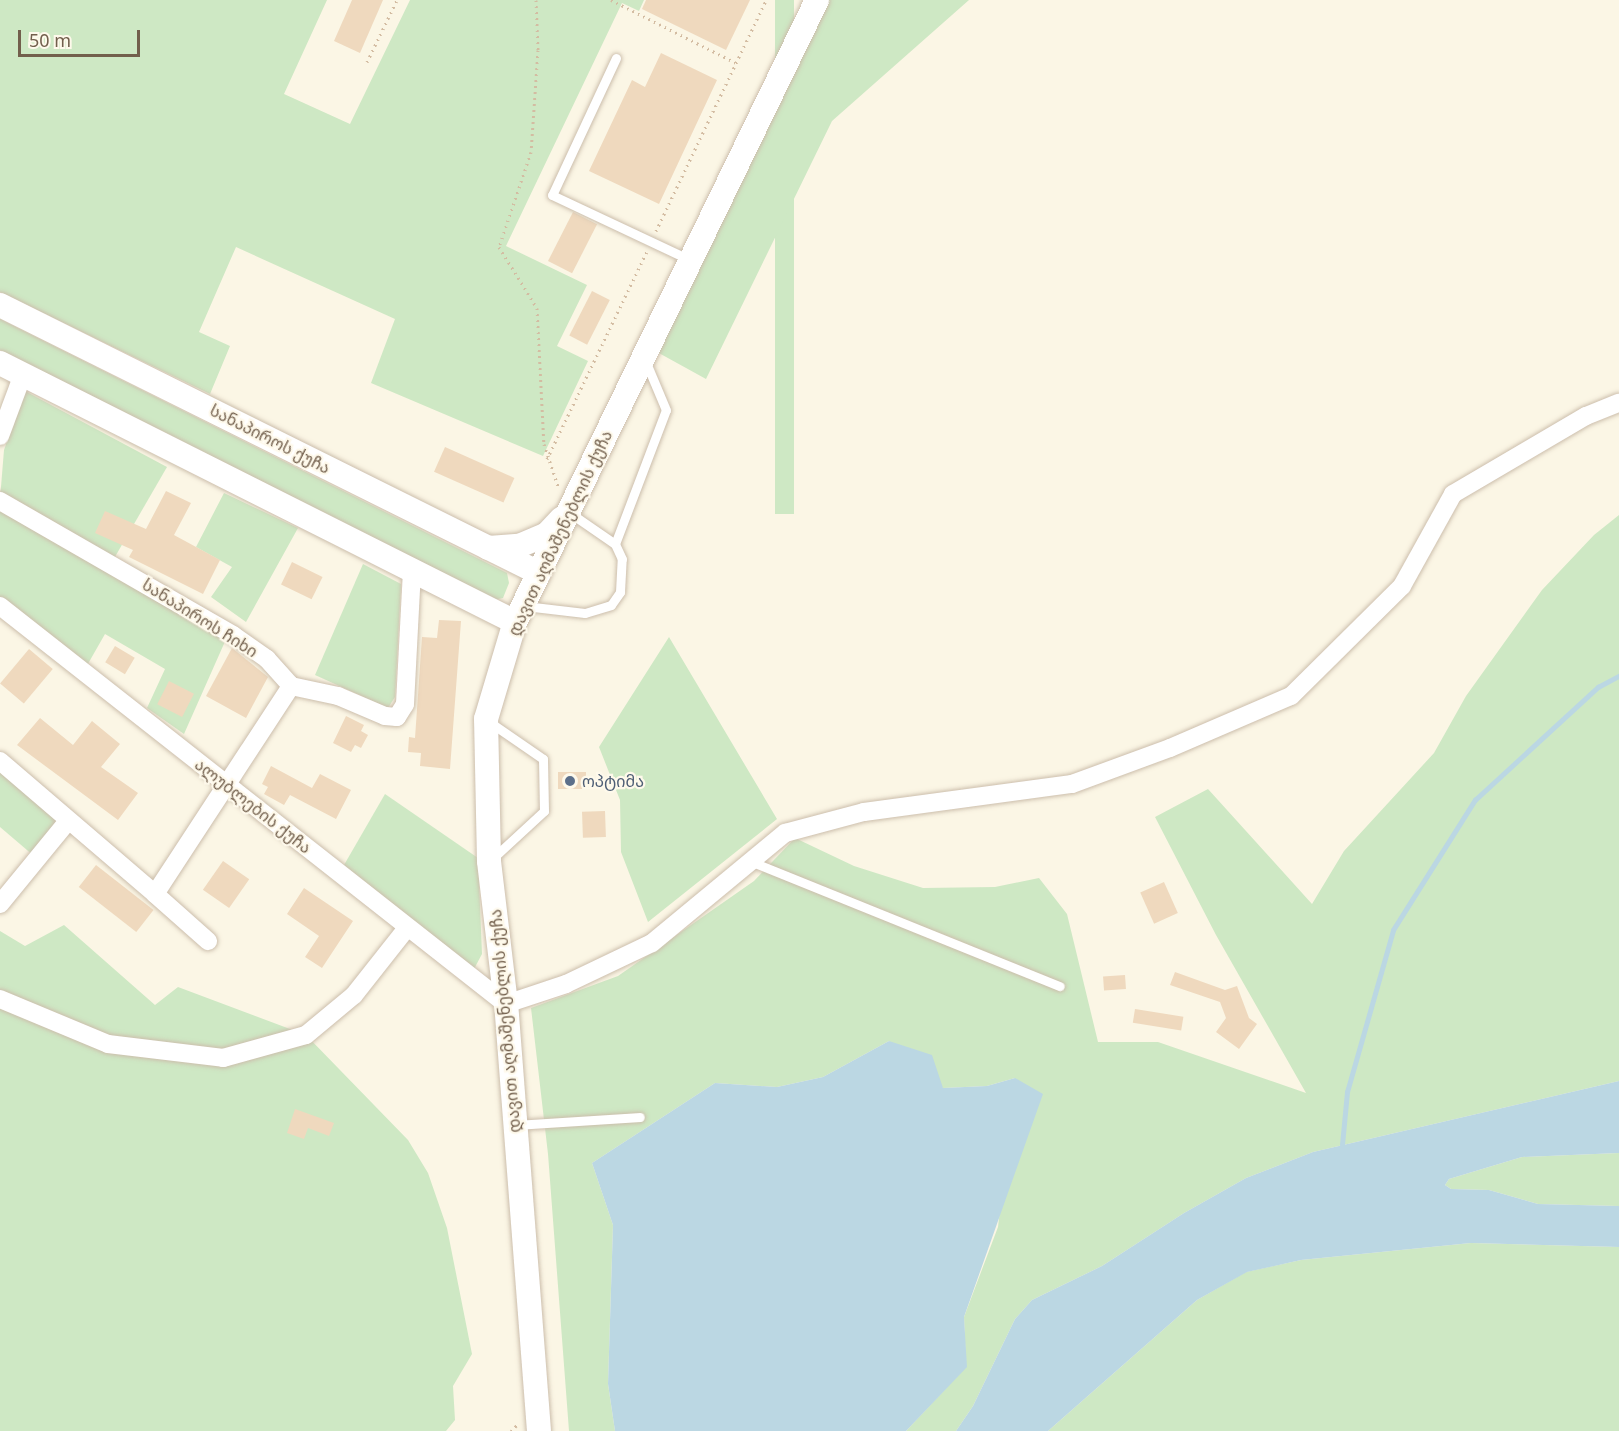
<!DOCTYPE html>
<html>
<head>
<meta charset="utf-8">
<style>
	body { margin:0 }
	#map { position:relative; width:1619px; height:1431px; overflow:hidden; background:#fbf6e5; font-family:"Noto Sans","Noto Sans Georgian",sans-serif }
	div>[style] { position:absolute }
	[style*='--x'] { left:calc(var(--x)*1px); top:calc(var(--y)*1px); width:calc(var(--w)*1px); rotate:calc(var(--a)*1deg) }
	.green>* { inset:0; background:#cee8c4; transform-origin:0 0 }
	.water>* { inset:0; background:#bbd7e3 }
	.stream>* { height:4.5px; margin:-2.25px; padding:0 2.25px; transform-origin:2.25px; border-radius:2.25px; background:#bbd7e3 }
	.building>* { inset:0; background:#efd9be; transform-origin:0 0 }
	.path>* { height:3px; margin-top:-1.5px; transform-origin:0; background:repeating-linear-gradient(90deg,#d3bca2 0 1.5px,transparent 0 6px) }
	.roads { filter:drop-shadow(0 0 2px #ccbeac) drop-shadow(0 0 2px #ccbeac) }
	.service>* { height:9px; margin:-4.5px; padding:0 4.5px; transform-origin:4.5px; border-radius:4.5px; background:#fff }
	.minor>* { height:18px; margin:-9px; padding:0 9px; transform-origin:9px; border-radius:9px; background:#fff }
	.secondary>* { height:24px; margin:-12px; padding:0 12px; transform-origin:12px; border-radius:12px; background:#fff }
	.dots>* { width:16px; height:16px; translate:-50% -50%; box-sizing:border-box; border:3px solid #fef9eb; border-radius:50% }
	span { translate:-50% -50%; white-space:nowrap; text-align:center; line-height:1.15; -webkit-text-stroke:4.5px #fef9eb; paint-order:stroke }
	.street-label { font-size:16px; color:#725f4c }
	.service-label { font-size:16px; color:#4e5e75 }
	.left { translate:0 -50%; text-align:left }
	.scale { position:absolute; left:18px; top:30px; width:122px; height:27px; box-sizing:border-box; border:3px solid #725f4c; border-top:0; padding-left:8px; font-size:18px; line-height:21px; white-space:nowrap; color:#725f4c; -webkit-text-stroke:4px #fef9eb; paint-order:stroke }
</style>
</head>
<body>
<div id="map">
	<div class="green">
		<i style="clip-path:polygon(0 0,327px 0,284px 94px,350px 124px,410px 0,644px 0,639px 11px,622px 3px,506px 246px,587px 285px,557px 346px,588px 361px,543px 456px,371px 383px,395px 319px,236px 247px,199px 332px,230px 346px,210px 394px,0 292px)"></i>
		<i style="left:775px;top:0;width:19px;height:514px"></i>
		<i style="clip-path:polygon(826px 0,969px 0,832px 121px,706px 379px,657px 352px)"></i>
		<i style="clip-path:polygon(0 319px,507px 573px,509px 583px,503px 598px,493px 600px,0 350px)"></i>
		<i style="clip-path:polygon(25px 391px,167px 467px,112px 562px,0 499px,4px 450px)"></i>
		<i style="clip-path:polygon(224px 493px,298px 528px,246px 622px,211px 597px,232px 567px,196px 547px)"></i>
		<i style="clip-path:polygon(0 506px,227px 637px,184px 734px,147px 708px,165px 669px,105px 634px,85px 669px,0 604px)"></i>
		<i style="clip-path:polygon(1619px 515px,1619px 1081px,1313px 1152px,1246px 1178px,1184px 1213px,1102px 1266px,1032px 1300px,1015px 1319px,973px 1406px,956px 1431px,906px 1431px,966px 1367px,964px 1317px,998px 1227px,1015px 1078px,987px 1086px,943px 1088px,889px 1041px,823px 1077px,777px 1087px,715px 1083px,592px 1163px,613px 1225px,608px 1384px,615px 1431px,569px 1431px,548px 1154px,531px 1008px,618px 976px,754px 881px,795px 838px,854px 866px,923px 888px,995px 887px,1039px 878px,1067px 914px,1098px 1042px,1158px 1042px,1306px 1093px,1216px 935px,1155px 817px,1208px 789px,1312px 904px,1344px 851px,1434px 753px,1466px 696px,1542px 590px,1594px 535px)"></i>
		<i style="clip-path:polygon(363px 564px,401px 584px,395px 697px,388px 708px,315px 675px)"></i>
		<i style="clip-path:polygon(669px 637px,777px 819px,648px 922px,621px 852px,620px 800px,599px 747px)"></i>
		<i style="clip-path:polygon(0 768px,62px 821px,34px 856px,0 827px)"></i>
		<i style="clip-path:polygon(385px 794px,478px 858px,482px 954px,474px 969px,344px 865px)"></i>
		<i style="clip-path:polygon(64px 925px,155px 1005px,178px 987px,306px 1035px,408px 1140px,428px 1173px,447px 1228px,472px 1354px,453px 1386px,455px 1420px,446px 1431px,0 1431px,0 931px,25px 946px)"></i>
		<i style="clip-path:polygon(1619px 1153px,1619px 1206px,1538px 1204px,1489px 1190px,1451px 1189px,1445px 1185px,1449px 1179px,1522px 1157px)"></i>
		<i style="clip-path:polygon(1471px 1243px,1619px 1247px,1619px 1431px,1048px 1431px,1197px 1300px,1246px 1272px,1301px 1260px)"></i>
	</div>
	<div class="water">
		<i style="clip-path:polygon(889px 1041px,932px 1055px,943px 1088px,987px 1086px,1015px 1078px,1043px 1094px,964px 1317px,967px 1367px,906px 1431px,615px 1431px,608px 1384px,613px 1225px,592px 1163px,715px 1083px,777px 1087px,823px 1077px)"></i>
		<i style="clip-path:polygon(1619px 1081px,1619px 1153px,1522px 1157px,1449px 1179px,1445px 1185px,1451px 1189px,1489px 1190px,1538px 1204px,1619px 1206px,1619px 1247px,1471px 1243px,1301px 1260px,1247px 1272px,1197px 1300px,1048px 1431px,956px 1431px,973px 1406px,1015px 1319px,1032px 1300px,1102px 1266px,1184px 1213px,1246px 1178px,1313px 1152px)"></i>
	</div>
	<div class="stream">
		<i style="--x:1342;--y:1145;--w:53;--a:-84.6"></i>
		<i style="--x:1347;--y:1092;--w:168;--a:-74.1"></i>
		<i style="--x:1393;--y:930;--w:154;--a:-57.8"></i>
		<i style="--x:1475;--y:800;--w:167;--a:-42.6"></i>
		<i style="--x:1598;--y:687;--w:24;--a:-28"></i>
	</div>
	<div class="building">
		<i style="clip-path:polygon(352px 0,383px 0,360px 53px,334px 41px)"></i>
		<i style="clip-path:polygon(646px 0,750px 0,726px 50px,642px 9px)"></i>
		<i style="clip-path:polygon(661px 53px,717px 80px,659px 204px,589px 171px,632px 80px,645px 87px)"></i>
		<i style="left:573px;top:212px;width:27px;height:55px;rotate:27deg"></i>
		<i style="left:592px;top:291px;width:20px;height:50px;rotate:27deg"></i>
		<i style="left:445px;top:447px;width:76px;height:27px;rotate:24deg"></i>
		<i style="clip-path:polygon(166px 491px,191px 503px,174px 535px,220px 560px,203px 594px,129px 557px,133px 550px,95px 533px,105px 511px,146px 529px)"></i>
		<i style="left:292px;top:562px;width:34px;height:25px;rotate:26deg"></i>
		<i style="clip-path:polygon(439px 620px,461px 621px,450px 769px,420px 766px,421px 753px,408px 752px,409px 737px,415px 738px,422px 637px,437px 638px)"></i>
		<i style="left:115px;top:646px;width:23px;height:19px;rotate:31deg"></i>
		<i style="clip-path:polygon(232px 648px,268px 677px,246px 718px,206px 696px)"></i>
		<i style="left:29px;top:649px;width:31px;height:45px;rotate:40deg"></i>
		<i style="left:169px;top:681px;width:28px;height:26px;rotate:27deg"></i>
		<i style="clip-path:polygon(346px 716px,364px 725px,361px 731px,368px 735px,361px 748px,355px 745px,351px 752px,333px 743px)"></i>
		<i style="clip-path:polygon(40px 718px,73px 745px,92px 721px,120px 744px,101px 767px,138px 793px,118px 820px,17px 745px)"></i>
		<i style="clip-path:polygon(271px 766px,312px 788px,320px 774px,351px 790px,336px 819px,290px 795px,284px 805px,264px 794px,268px 787px,262px 784px)"></i>
		<i style="left:586px;top:772px;width:17px;height:28px;rotate:90deg"></i>
		<i style="left:605px;top:811px;width:26px;height:23px;rotate:88deg"></i>
		<i style="left:223px;top:861px;width:32px;height:35px;rotate:35deg"></i>
		<i style="left:96px;top:865px;width:73px;height:28px;rotate:38deg"></i>
		<i style="left:1164px;top:882px;width:34px;height:26px;rotate:66deg"></i>
		<i style="clip-path:polygon(304px 888px,353px 921px,322px 968px,305px 957px,319px 936px,287px 914px)"></i>
		<i style="clip-path:polygon(1175px 972px,1225px 990px,1237px 986px,1249px 1018px,1257px 1024px,1239px 1049px,1216px 1032px,1226px 1018px,1220px 1002px,1170px 985px)"></i>
		<i style="left:1125px;top:975px;width:14px;height:22px;rotate:86deg"></i>
		<i style="left:1135px;top:1009px;width:49px;height:14px;rotate:9deg"></i>
		<i style="clip-path:polygon(295px 1109px,334px 1123px,329px 1136px,308px 1128px,304px 1139px,287px 1133px)"></i>
	</div>
	<div class="path">
		<i style="--x:536;--y:0;--w:50;--a:87.7"></i>
		<i style="--x:538;--y:50;--w:102;--a:93.9"></i>
		<i style="--x:531;--y:152;--w:100;--a:108.6"></i>
		<i style="--x:499;--y:247;--w:72;--a:58.1"></i>
		<i style="--x:537;--y:308;--w:136;--a:87.1"></i>
		<i style="--x:544;--y:444;--w:47;--a:71.6"></i>
		<i style="--x:611;--y:0;--w:140;--a:26.7"></i>
		<i style="--x:367;--y:62;--w:69;--a:-64.2"></i>
		<i style="--x:656;--y:231;--w:256;--a:-64.5"></i>
		<i style="--x:547;--y:459;--w:231;--a:-64.3"></i>
		<i style="--x:511;--y:1431;--w:10;--a:-45"></i>
	</div>
	<div class="roads">
		<div class="service">
			<i style="--x:616;--y:58;--w:151;--a:115"></i>
			<i style="--x:552;--y:195;--w:153;--a:25.2"></i>
			<i style="--x:615;--y:544;--w:143;--a:-69.2"></i>
			<i style="--x:666;--y:410;--w:54;--a:-112.8"></i>
			<i style="--x:525;--y:606;--w:60;--a:6.7"></i>
			<i style="--x:585;--y:613;--w:27;--a:-17"></i>
			<i style="--x:611;--y:605;--w:16;--a:-55"></i>
			<i style="--x:620;--y:592;--w:33;--a:-87"></i>
			<i style="--x:622;--y:559;--w:17;--a:-115"></i>
			<i style="--x:615;--y:544;--w:55;--a:-145.4"></i>
			<i style="--x:488;--y:721;--w:67;--a:34.6"></i>
			<i style="--x:543;--y:759;--w:52;--a:88.9"></i>
			<i style="--x:544;--y:811;--w:69;--a:137.3"></i>
			<i style="--x:750;--y:861;--w:334;--a:22"></i>
			<i style="--x:516;--y:1125;--w:124;--a:-3.7"></i>
		</div>
		<div class="minor">
			<i style="--x:0;--y:436;--w:66;--a:-69.6"></i>
			<i style="--x:0;--y:501;--w:269;--a:29.9"></i>
			<i style="--x:233;--y:635;--w:42;--a:35.2"></i>
			<i style="--x:267;--y:659;--w:36;--a:48"></i>
			<i style="--x:291;--y:686;--w:48;--a:12"></i>
			<i style="--x:338;--y:696;--w:51;--a:23.1"></i>
			<i style="--x:385;--y:716;--w:12;--a:5"></i>
			<i style="--x:397;--y:717;--w:15;--a:-58"></i>
			<i style="--x:405;--y:704;--w:134;--a:-87"></i>
			<i style="--x:0;--y:606;--w:644;--a:38.19"></i>
			<i style="--x:506;--y:1004;--w:63;--a:-18.4"></i>
			<i style="--x:566;--y:984;--w:95;--a:-25.5"></i>
			<i style="--x:652;--y:943;--w:173;--a:-39.6"></i>
			<i style="--x:785;--y:833;--w:82;--a:-14.9"></i>
			<i style="--x:864;--y:812;--w:210;--a:-7.7"></i>
			<i style="--x:1072;--y:784;--w:104;--a:-20.2"></i>
			<i style="--x:1170;--y:748;--w:132;--a:-23.3"></i>
			<i style="--x:1291;--y:696;--w:156;--a:-44.7"></i>
			<i style="--x:1402;--y:586;--w:105;--a:-61"></i>
			<i style="--x:1453;--y:494;--w:154;--a:-30.4"></i>
			<i style="--x:1586;--y:416;--w:35;--a:-22"></i>
			<i style="--x:0;--y:761;--w:204;--a:40.6"></i>
			<i style="--x:155;--y:894;--w:249;--a:-56.8"></i>
			<i style="--x:155;--y:894;--w:71;--a:41.6"></i>
			<i style="--x:0;--y:904;--w:107;--a:-50.7"></i>
			<i style="--x:0;--y:999;--w:117;--a:22.6"></i>
			<i style="--x:108;--y:1044;--w:116;--a:6.9"></i>
			<i style="--x:223;--y:1058;--w:86;--a:-15.5"></i>
			<i style="--x:306;--y:1035;--w:62;--a:-39.8"></i>
			<i style="--x:354;--y:995;--w:85;--a:-51.7"></i>
		</div>
		<div class="secondary">
			<i style="--x:0;--y:305;--w:602;--a:26.44"></i>
			<i style="--x:0;--y:363;--w:576;--a:26.7"></i>
			<i style="--x:488;--y:548;--w:31;--a:-4"></i>
			<i style="--x:519;--y:546;--w:30;--a:-23"></i>
			<i style="--x:547;--y:534;--w:21;--a:-47"></i>
			<i style="--x:539;--y:1431;--w:428;--a:-94.4"></i>
			<i style="--x:506;--y:1004;--w:144;--a:-96.8"></i>
			<i style="--x:489;--y:861;--w:142;--a:-91.2"></i>
			<i style="--x:486;--y:719;--w:101;--a:-73.4"></i>
			<i style="--x:515;--y:622;--w:691;--a:-64.1"></i>
		</div>
	</div>
	<div class="dots">
		<i style="left:570px;top:781px;background:#5c6f8a"></i>
	</div>
	<div class="street-label">
		<span style="left:270px;top:439px;rotate:27deg">სანაპიროს ქუჩა</span>
		<span style="left:560px;top:533px;rotate:-65deg">დავით აღმაშენებლის ქუჩა</span>
		<span style="left:200px;top:618px;rotate:32deg">სანაპიროს ჩიხი</span>
		<span style="left:253px;top:806px;rotate:38deg">ალუბლების ქუჩა</span>
		<span style="left:505px;top:1021px;rotate:-95deg">დავით აღმაშენებლის ქუჩა</span>
	</div>
	<div class="service-label">
		<span class="left" style="left:582px;top:781px">ოპტიმა</span>
	</div>
	<div class="scale">50 m</div>
</div>
</body>
</html>
